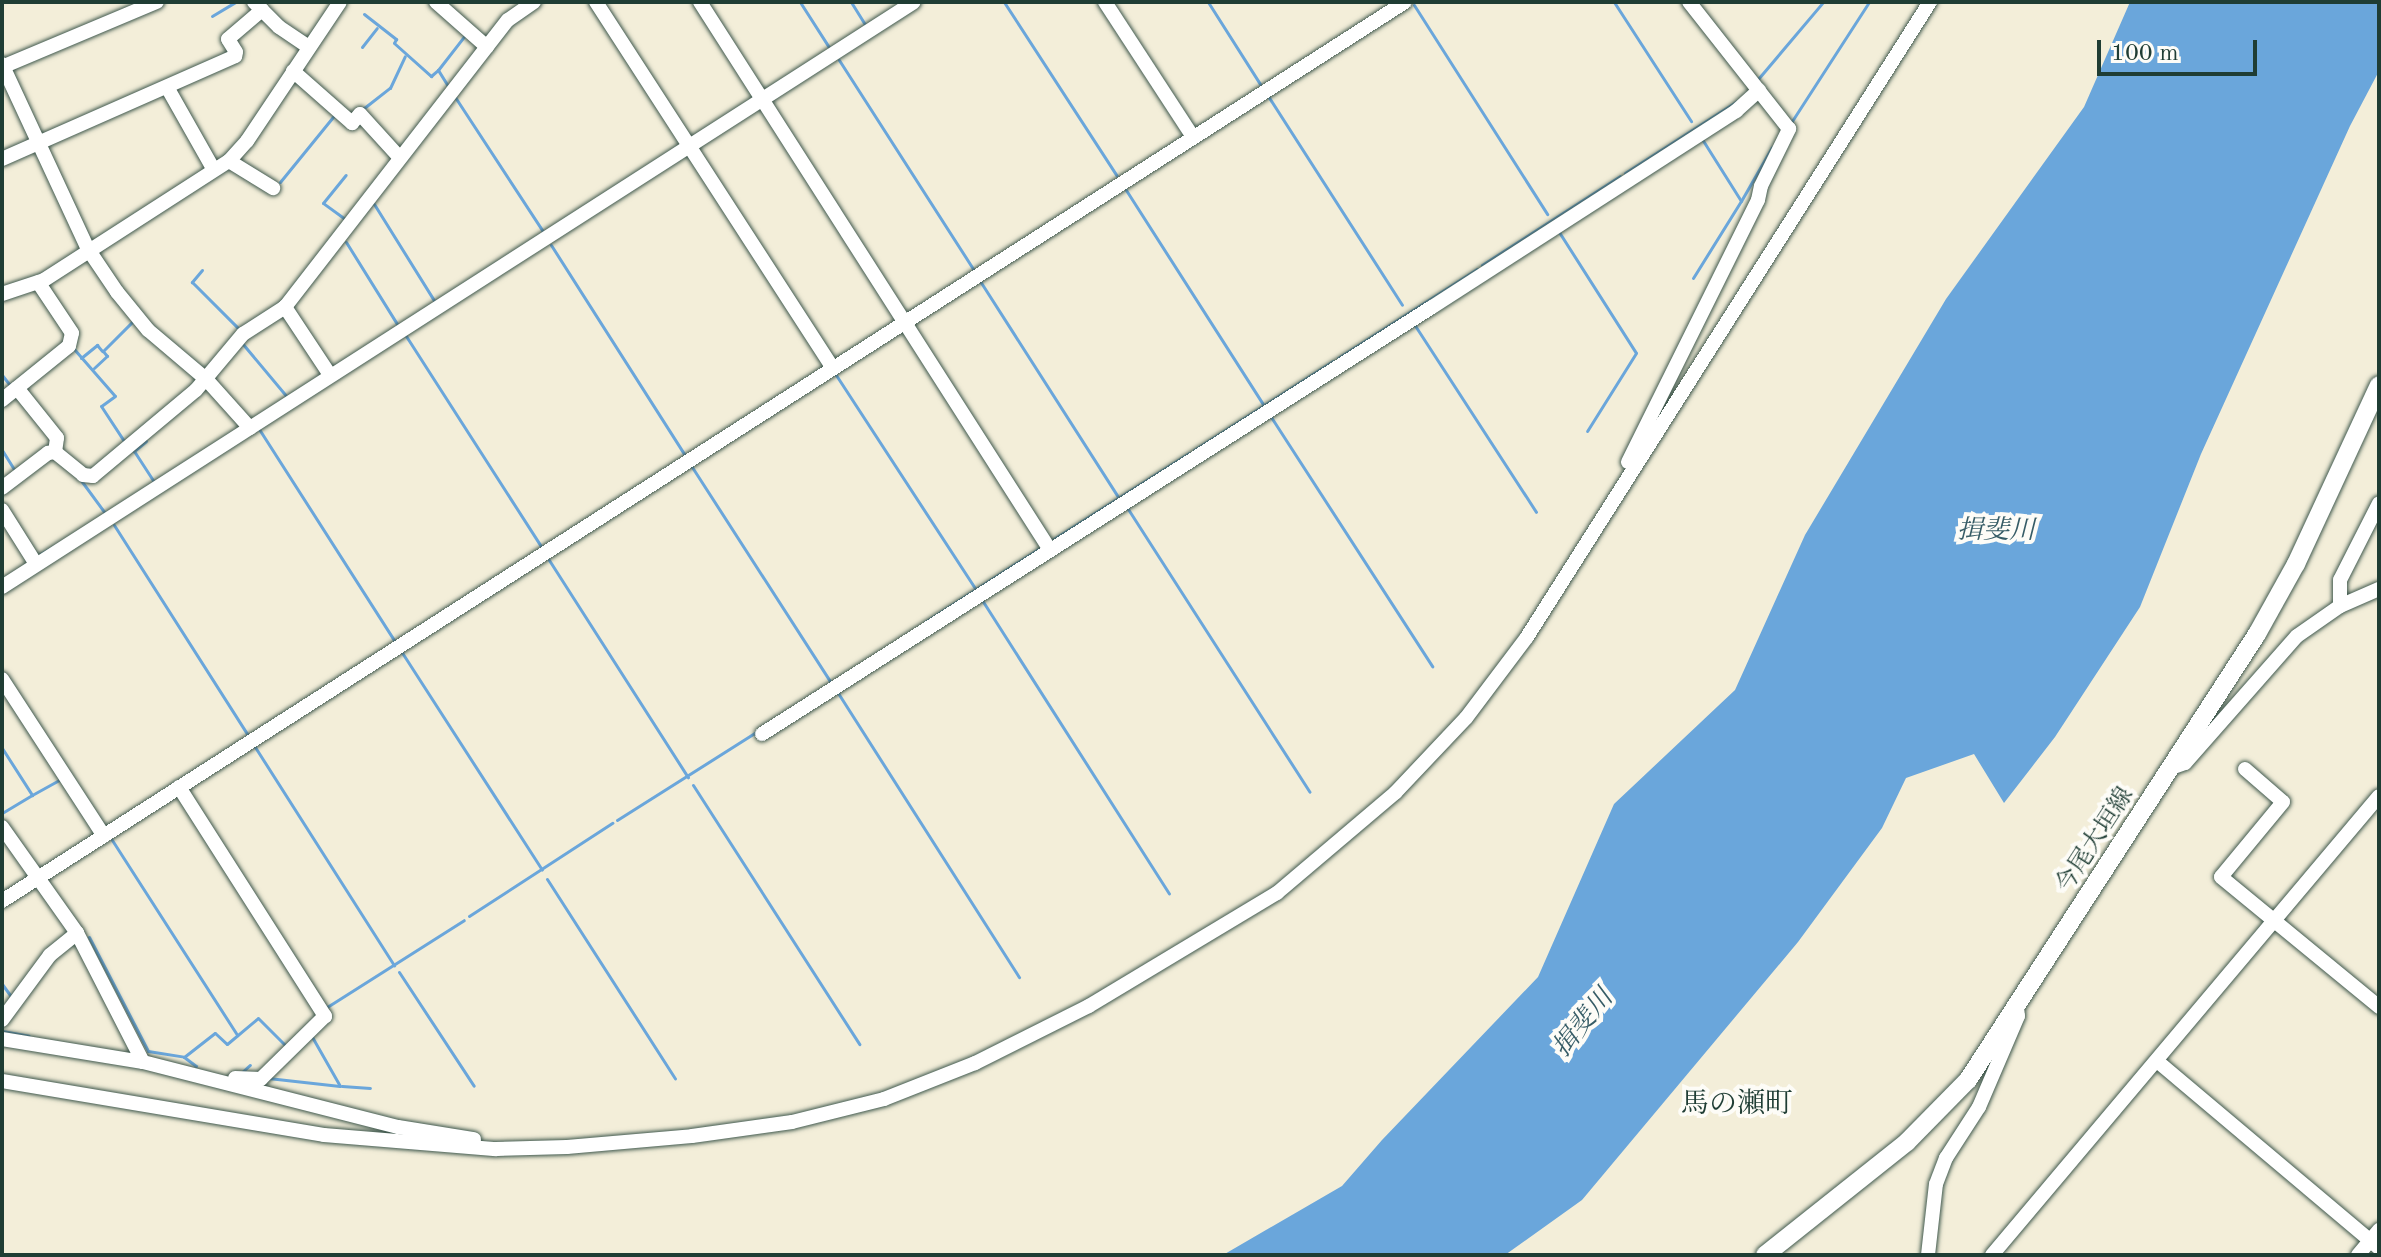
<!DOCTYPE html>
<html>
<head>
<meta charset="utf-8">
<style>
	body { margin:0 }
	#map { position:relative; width:2381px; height:1257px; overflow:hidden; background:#f3eed9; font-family:"Old Standard TT","Noto Serif JP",serif }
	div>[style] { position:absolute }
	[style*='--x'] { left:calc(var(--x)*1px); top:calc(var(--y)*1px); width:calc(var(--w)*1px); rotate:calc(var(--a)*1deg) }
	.water>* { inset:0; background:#6aa6db }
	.stream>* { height:3px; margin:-1.5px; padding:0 1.5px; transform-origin:1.5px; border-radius:1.5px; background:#6aa6db }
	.roads { filter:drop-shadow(0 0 2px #3f584d) drop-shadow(0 0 2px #3f584d) }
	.minor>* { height:14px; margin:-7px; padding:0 7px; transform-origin:7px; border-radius:7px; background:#fff }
	.major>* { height:18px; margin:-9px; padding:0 9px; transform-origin:9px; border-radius:9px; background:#fff }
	span { translate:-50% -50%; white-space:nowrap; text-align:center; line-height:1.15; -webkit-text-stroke:8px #fdfcf7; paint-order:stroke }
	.street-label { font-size:24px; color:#1f3d34 }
	.water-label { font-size:26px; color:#365c66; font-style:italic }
	.quarter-label { font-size:28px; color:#1f3d34 }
	.frame { position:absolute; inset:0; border:4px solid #1f3d34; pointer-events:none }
	.scale { position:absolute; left:2097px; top:40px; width:160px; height:36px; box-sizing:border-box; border:4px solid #1f3d34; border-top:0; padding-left:10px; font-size:24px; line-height:28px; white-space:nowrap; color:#1f3d34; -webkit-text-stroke:6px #fdfcf7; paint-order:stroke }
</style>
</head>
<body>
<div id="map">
	<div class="water">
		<i style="clip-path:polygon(2130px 2px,2379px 2px,2379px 71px,2350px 126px,2201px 454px,2140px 607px,2055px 737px,2004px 803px,1974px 754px,1906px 778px,1882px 828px,1798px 942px,1582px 1200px,1505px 1255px,1223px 1255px,1342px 1186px,1382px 1140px,1538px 977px,1614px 804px,1735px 690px,1805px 535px,1946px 299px,2084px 107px)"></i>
	</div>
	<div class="stream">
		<i style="--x:800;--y:2;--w:56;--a:57.4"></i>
		<i style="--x:851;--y:2;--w:28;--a:58"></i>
		<i style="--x:1004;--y:2;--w:207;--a:57"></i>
		<i style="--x:1155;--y:2;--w:2;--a:0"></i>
		<i style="--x:1208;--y:2;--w:97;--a:57.6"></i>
		<i style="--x:1614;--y:2;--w:142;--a:57.1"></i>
		<i style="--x:1414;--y:5;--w:248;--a:57.5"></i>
		<i style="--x:364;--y:14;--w:41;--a:38"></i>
		<i style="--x:396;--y:39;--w:4;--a:117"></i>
		<i style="--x:394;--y:43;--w:50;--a:41.7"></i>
		<i style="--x:431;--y:76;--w:9;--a:-41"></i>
		<i style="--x:212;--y:16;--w:27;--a:-31"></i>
		<i style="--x:362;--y:47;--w:24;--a:-52"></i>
		<i style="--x:839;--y:60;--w:248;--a:57.3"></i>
		<i style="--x:1758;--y:79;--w:101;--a:-49.8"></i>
		<i style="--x:448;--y:86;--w:19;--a:-122"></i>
		<i style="--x:438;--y:70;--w:46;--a:-52.1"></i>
		<i style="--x:1268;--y:96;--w:248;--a:57.3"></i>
		<i style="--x:455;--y:97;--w:163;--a:56.8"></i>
		<i style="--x:364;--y:108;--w:33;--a:-38"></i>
		<i style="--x:390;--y:88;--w:35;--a:-65"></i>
		<i style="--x:1792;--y:121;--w:142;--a:-57.1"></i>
		<i style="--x:1702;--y:139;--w:73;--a:57.8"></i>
		<i style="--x:1741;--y:201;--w:62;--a:-60.1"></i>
		<i style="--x:1625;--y:173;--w:133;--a:-32.7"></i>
		<i style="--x:280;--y:182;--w:89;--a:-50.9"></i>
		<i style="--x:1126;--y:190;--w:256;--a:57.4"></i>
		<i style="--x:374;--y:204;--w:115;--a:58.1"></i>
		<i style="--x:345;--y:219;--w:27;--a:-144"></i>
		<i style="--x:323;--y:203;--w:36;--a:-51"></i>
		<i style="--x:1559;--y:232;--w:143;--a:57.5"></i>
		<i style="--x:1636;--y:353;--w:92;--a:122.1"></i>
		<i style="--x:346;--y:242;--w:100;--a:58.1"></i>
		<i style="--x:551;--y:245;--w:248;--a:57.5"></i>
		<i style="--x:1482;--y:265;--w:164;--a:-32.8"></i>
		<i style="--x:202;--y:270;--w:16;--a:130"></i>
		<i style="--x:192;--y:282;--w:68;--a:45"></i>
		<i style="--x:1693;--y:278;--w:91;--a:-58.1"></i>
		<i style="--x:980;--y:281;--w:258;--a:57.4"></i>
		<i style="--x:1414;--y:324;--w:224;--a:57"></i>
		<i style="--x:406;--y:336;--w:250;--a:57.3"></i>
		<i style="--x:242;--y:343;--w:72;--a:50.1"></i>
		<i style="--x:74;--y:349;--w:62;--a:48.9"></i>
		<i style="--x:115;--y:396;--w:17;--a:144"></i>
		<i style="--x:101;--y:406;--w:45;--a:56.7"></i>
		<i style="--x:81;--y:358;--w:21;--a:-39"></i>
		<i style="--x:97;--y:345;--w:8;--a:50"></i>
		<i style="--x:1338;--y:358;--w:165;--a:-32.6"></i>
		<i style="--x:94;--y:368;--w:18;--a:-43"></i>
		<i style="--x:107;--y:356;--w:6;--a:-129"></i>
		<i style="--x:103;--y:351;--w:44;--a:-45"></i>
		<i style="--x:2;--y:375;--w:16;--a:52"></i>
		<i style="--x:836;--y:375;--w:257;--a:56.9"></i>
		<i style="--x:1271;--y:417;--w:297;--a:57.1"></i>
		<i style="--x:259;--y:429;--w:253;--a:57.4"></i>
		<i style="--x:146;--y:441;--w:16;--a:140"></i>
		<i style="--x:134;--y:451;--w:37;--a:57"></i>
		<i style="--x:2;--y:450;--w:25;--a:58"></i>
		<i style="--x:1194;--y:450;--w:165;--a:-32.6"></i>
		<i style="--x:692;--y:467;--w:258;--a:57.2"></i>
		<i style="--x:80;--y:479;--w:42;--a:53.7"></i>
		<i style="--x:1128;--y:509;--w:336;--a:57.3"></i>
		<i style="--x:114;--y:525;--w:248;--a:57.5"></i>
		<i style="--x:1049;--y:542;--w:166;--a:-32.4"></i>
		<i style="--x:37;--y:556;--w:20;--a:-30"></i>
		<i style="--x:549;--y:560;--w:258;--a:57.4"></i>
		<i style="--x:982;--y:600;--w:348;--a:57.5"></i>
		<i style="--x:925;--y:622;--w:140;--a:-32.8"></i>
		<i style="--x:401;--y:651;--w:260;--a:57.2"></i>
		<i style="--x:838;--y:693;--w:337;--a:57.5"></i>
		<i style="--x:255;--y:747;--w:259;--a:57.5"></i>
		<i style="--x:2;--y:748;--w:56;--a:57.4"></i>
		<i style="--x:32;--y:795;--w:33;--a:-29"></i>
		<i style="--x:693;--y:785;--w:308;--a:57.3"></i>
		<i style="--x:2;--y:813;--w:35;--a:-31"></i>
		<i style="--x:617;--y:820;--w:165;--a:-32.3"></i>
		<i style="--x:112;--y:840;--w:232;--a:57.3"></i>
		<i style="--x:547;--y:879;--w:237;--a:57.3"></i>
		<i style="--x:469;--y:916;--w:171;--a:-33"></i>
		<i style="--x:89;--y:937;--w:128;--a:62.6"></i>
		<i style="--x:148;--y:1051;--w:36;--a:9"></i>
		<i style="--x:184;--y:1057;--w:39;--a:-38"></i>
		<i style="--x:215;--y:1033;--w:16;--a:43"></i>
		<i style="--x:227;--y:1044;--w:40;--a:-40"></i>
		<i style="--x:258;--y:1018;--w:41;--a:45"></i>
		<i style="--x:399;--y:972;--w:136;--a:56.7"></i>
		<i style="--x:2;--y:984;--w:17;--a:54"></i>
		<i style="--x:327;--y:1007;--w:162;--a:-32.4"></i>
		<i style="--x:2;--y:1031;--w:27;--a:10"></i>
		<i style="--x:184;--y:1057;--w:15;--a:37"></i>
		<i style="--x:241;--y:1073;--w:12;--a:-42"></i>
		<i style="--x:268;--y:1078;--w:72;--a:6.3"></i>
		<i style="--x:340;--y:1086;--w:56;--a:-119.7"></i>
		<i style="--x:342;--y:1086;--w:28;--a:4"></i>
	</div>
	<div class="roads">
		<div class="minor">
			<i style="--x:254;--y:2;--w:35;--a:45"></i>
			<i style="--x:279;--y:27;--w:36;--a:34"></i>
			<i style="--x:436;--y:2;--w:68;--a:41.4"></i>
			<i style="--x:596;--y:2;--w:435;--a:57.1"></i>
			<i style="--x:700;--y:2;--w:650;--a:57.43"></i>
			<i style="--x:1105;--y:2;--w:161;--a:56.9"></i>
			<i style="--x:2;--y:64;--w:204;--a:65.1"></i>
			<i style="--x:88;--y:249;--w:52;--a:56"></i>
			<i style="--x:117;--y:292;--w:49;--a:50.8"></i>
			<i style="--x:148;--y:330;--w:76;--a:40.2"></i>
			<i style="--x:206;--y:379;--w:66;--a:48.1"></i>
			<i style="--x:2;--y:67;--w:168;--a:-22.8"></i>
			<i style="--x:293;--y:71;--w:79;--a:41.4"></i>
			<i style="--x:352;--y:123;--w:12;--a:-48"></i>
			<i style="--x:360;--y:114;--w:59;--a:47.7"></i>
			<i style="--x:167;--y:87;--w:95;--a:60.5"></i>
			<i style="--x:2;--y:159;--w:255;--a:-23.8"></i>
			<i style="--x:235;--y:56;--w:4;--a:-76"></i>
			<i style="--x:236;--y:52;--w:15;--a:-122"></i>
			<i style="--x:228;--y:39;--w:45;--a:-40.5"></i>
			<i style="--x:229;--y:161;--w:52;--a:31.5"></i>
			<i style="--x:2;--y:294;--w:44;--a:-18.4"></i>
			<i style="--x:44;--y:280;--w:220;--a:-32.8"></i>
			<i style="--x:229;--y:161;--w:27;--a:-48"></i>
			<i style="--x:247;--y:141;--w:167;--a:-56.2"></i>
			<i style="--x:330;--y:375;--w:82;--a:-123.5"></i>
			<i style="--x:285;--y:307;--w:363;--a:-52.2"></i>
			<i style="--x:508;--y:20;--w:32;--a:-35"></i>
			<i style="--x:17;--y:388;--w:64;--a:51.3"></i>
			<i style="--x:57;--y:438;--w:14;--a:98"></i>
			<i style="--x:2;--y:400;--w:86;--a:-38.9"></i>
			<i style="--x:69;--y:346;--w:13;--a:-77"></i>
			<i style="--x:72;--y:333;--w:61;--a:-123.7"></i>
			<i style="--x:1628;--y:462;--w:292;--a:-63.6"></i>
			<i style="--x:1758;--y:200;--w:14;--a:-78"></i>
			<i style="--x:1761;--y:186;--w:64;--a:-63.8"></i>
			<i style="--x:1789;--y:129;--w:162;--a:-128.2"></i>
			<i style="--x:2;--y:488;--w:58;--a:-37.3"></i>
			<i style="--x:48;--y:453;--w:7;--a:-8"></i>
			<i style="--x:55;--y:452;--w:36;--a:39"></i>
			<i style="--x:83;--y:475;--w:10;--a:6"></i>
			<i style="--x:93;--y:476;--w:134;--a:-39.9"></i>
			<i style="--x:196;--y:390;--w:73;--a:-50"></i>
			<i style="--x:243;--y:334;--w:50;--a:-32.7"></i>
			<i style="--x:2;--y:510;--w:64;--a:57.8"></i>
			<i style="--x:2;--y:587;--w:1083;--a:-32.68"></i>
			<i style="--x:2340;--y:606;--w:26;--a:-90"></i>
			<i style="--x:2340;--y:580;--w:86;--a:-63.1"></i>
			<i style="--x:2;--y:679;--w:187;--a:57"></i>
			<i style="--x:762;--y:734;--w:794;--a:-32.51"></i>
			<i style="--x:1432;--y:307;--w:362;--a:-32.8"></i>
			<i style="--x:1736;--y:111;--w:31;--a:-42"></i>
			<i style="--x:2171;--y:768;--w:15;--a:-20"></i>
			<i style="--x:2185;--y:763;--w:169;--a:-48.6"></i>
			<i style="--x:2297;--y:636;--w:52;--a:-34.9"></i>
			<i style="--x:2340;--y:606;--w:43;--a:-23.6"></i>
			<i style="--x:2245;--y:769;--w:50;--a:41"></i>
			<i style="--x:2283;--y:802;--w:97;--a:129.6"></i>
			<i style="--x:2221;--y:877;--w:205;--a:39.4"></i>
			<i style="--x:179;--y:787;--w:272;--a:57.5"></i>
			<i style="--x:325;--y:1016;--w:90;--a:135.5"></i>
			<i style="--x:261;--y:1079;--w:26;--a:-178"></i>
			<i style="--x:2;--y:827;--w:130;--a:54.7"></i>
			<i style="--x:77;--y:933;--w:145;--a:62.9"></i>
			<i style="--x:2;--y:901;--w:1666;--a:-32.65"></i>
			<i style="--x:2;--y:1020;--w:81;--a:-53.6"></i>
			<i style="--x:50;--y:955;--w:35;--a:-39"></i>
			<i style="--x:2;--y:1039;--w:143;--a:9.3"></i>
			<i style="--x:143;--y:1062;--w:263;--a:14.3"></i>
			<i style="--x:398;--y:1127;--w:77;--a:9"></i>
			<i style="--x:2157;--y:1061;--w:290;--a:40.1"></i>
			<i style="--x:2;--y:1081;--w:326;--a:9.5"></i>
			<i style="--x:324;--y:1135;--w:173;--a:4.7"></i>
			<i style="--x:496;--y:1149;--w:71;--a:-1.6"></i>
			<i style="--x:567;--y:1147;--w:125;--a:-5"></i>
			<i style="--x:692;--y:1136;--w:101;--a:-8"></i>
			<i style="--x:792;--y:1122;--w:95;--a:-14"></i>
			<i style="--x:884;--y:1099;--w:98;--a:-21.6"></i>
			<i style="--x:975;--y:1063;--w:127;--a:-26.6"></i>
			<i style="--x:1089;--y:1006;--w:219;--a:-31"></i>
			<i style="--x:1277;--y:893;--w:155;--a:-40.3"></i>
			<i style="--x:1395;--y:793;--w:103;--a:-46.6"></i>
			<i style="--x:1466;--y:718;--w:101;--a:-53"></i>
			<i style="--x:1527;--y:637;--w:752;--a:-57.6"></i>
			<i style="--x:1928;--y:1255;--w:71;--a:-83.6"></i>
			<i style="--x:1936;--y:1184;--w:28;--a:-69"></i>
			<i style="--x:1946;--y:1158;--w:61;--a:-57.1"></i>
			<i style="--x:1979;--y:1107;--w:99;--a:-66.8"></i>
			<i style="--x:2018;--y:1016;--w:8;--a:-97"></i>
			<i style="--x:1992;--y:1255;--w:600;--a:-49.86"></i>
			<i style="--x:2358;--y:1255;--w:33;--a:-50"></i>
		</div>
		<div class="major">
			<i style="--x:1765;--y:1255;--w:181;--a:-38.5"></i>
			<i style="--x:1907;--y:1142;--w:87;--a:-45.5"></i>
			<i style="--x:1968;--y:1080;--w:531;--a:-57.06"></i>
			<i style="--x:2257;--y:634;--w:80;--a:-60.9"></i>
			<i style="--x:2296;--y:564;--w:197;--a:-65.1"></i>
		</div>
	</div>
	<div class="street-label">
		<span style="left:2096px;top:841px;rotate:-57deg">今尾大垣線</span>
	</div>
	<div class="water-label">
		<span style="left:1996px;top:532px">揖斐川</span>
		<span style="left:1584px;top:1024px;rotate:-51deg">揖斐川</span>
	</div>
	<div class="quarter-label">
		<span style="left:1737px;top:1105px">馬の瀬町</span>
	</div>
	<div class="frame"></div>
	<div class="scale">100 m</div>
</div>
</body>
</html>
